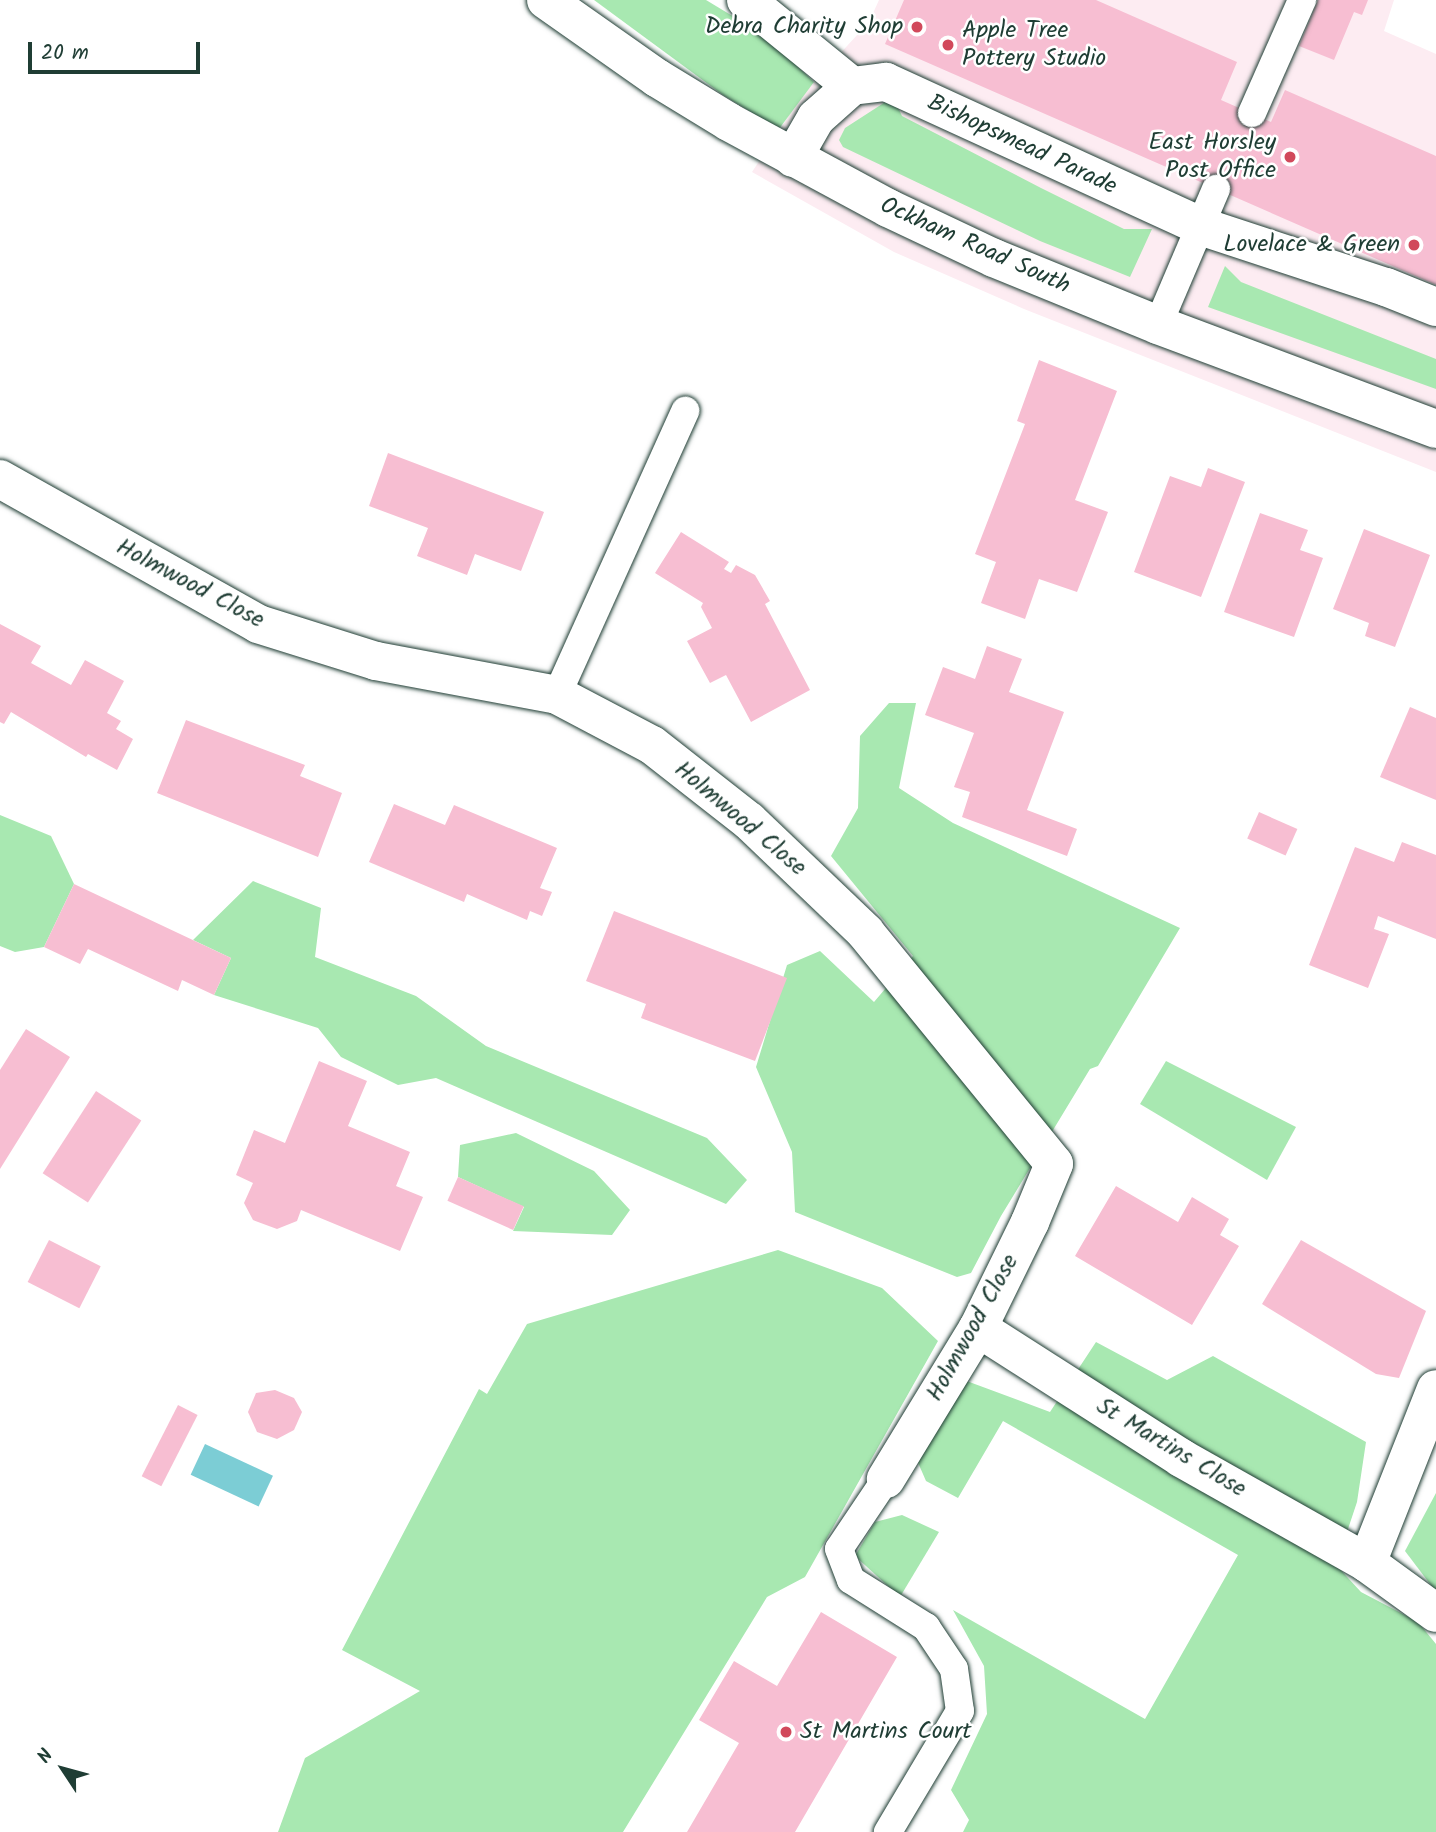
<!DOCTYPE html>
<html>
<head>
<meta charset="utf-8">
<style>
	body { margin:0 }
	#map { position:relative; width:1436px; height:1832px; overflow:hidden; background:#fff; font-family:Kalam,sans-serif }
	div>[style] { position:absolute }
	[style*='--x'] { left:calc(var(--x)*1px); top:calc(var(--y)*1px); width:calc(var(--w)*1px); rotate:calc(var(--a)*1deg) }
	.built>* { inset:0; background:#fdecf2 }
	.green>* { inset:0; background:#a8e8b1 }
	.water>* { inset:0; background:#7ccdd5; transform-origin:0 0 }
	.building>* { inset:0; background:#f7bed2; transform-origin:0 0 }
	.roads { filter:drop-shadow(0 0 2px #1f3d34) drop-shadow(0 0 2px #1f3d34) }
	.service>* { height:28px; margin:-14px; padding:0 14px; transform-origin:14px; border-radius:14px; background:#fff }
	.minor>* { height:38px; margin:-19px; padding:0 19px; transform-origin:19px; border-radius:19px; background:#fff }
	.secondary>* { height:38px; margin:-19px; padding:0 19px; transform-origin:19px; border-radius:19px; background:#fff }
	.dots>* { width:19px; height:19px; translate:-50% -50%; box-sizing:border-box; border:4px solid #fff; border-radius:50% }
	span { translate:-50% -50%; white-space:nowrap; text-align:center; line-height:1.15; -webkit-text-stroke:5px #fff; paint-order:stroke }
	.poi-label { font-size:24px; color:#1f3d34 }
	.right { translate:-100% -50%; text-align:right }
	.left { translate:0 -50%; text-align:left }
	.street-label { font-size:24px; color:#1f3d34 }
	.north { position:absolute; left:28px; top:1734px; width:70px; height:70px; -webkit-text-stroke:5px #fff; paint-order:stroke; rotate:306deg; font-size:19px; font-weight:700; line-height:28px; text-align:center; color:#1f3d34 }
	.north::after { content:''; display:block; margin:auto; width:24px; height:32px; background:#1f3d34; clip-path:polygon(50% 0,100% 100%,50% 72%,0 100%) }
	.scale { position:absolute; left:28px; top:42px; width:172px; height:32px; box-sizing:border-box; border:4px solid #1f3d34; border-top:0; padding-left:9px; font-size:21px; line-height:24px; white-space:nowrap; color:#1f3d34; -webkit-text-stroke:5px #fff; paint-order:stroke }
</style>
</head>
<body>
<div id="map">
	<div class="built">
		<i style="clip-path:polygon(879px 0,1394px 0,1384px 31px,1436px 54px,1436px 472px,1024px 309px,894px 252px,752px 172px,803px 94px,869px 22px)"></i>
	</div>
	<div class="green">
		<i style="clip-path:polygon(594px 0,706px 0,764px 35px,814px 82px,779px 129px,723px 95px)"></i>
		<i style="clip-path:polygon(893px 97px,902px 116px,1041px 188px,1124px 229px,1152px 229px,1130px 277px,1040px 241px,843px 147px,839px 140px,845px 128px)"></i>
		<i style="clip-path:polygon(1225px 266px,1241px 282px,1436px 359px,1436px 389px,1208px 307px)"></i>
		<i style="clip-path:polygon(889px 703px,916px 703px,899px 788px,953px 823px,1180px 928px,1098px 1066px,1090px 1069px,1001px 1216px,971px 1273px,957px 1277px,795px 1212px,792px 1152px,756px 1067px,787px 965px,820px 951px,874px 1002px,913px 956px,831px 856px,858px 808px,860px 736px)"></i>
		<i style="clip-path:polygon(0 815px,51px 836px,74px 884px,44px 947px,15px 952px,0 946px)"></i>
		<i style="clip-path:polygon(253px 881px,321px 908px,315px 957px,416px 996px,486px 1046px,707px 1138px,747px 1180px,726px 1204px,436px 1078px,398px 1085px,341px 1057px,318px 1028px,214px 995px,231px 958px,193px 940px)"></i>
		<i style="clip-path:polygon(1166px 1061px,1296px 1127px,1267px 1180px,1140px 1104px)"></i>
		<i style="clip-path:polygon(516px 1133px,594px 1171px,630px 1210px,612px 1235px,513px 1231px,524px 1207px,458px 1177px,460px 1145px)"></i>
		<i style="clip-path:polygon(778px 1250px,882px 1288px,938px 1341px,805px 1577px,767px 1597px,623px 1832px,278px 1832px,305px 1758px,420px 1691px,342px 1650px,479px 1389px,487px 1394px,527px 1324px)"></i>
		<i style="clip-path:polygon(1096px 1342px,1167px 1380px,1213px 1356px,1366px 1442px,1357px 1502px,1336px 1565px,1361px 1592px,1418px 1622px,1436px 1644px,1436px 1832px,963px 1832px,969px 1820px,951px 1790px,987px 1714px,984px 1666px,953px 1610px,1145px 1719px,1238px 1555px,1003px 1421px,958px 1498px,926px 1481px,916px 1458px,964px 1380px,1050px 1412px)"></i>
		<i style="clip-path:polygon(1436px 1493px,1436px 1592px,1405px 1551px)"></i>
		<i style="clip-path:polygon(902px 1515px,939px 1532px,900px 1597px,855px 1556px,875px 1522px)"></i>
	</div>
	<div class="water">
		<i style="left:205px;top:1444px;width:75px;height:34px;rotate:25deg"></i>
	</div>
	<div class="building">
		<i style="clip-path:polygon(904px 0,1096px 0,1237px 62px,1221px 100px,1271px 122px,1285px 90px,1436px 156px,1436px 285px,885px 44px)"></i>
		<i style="clip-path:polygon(1318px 0,1368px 0,1362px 15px,1354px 12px,1334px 60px,1299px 46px)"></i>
		<i style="clip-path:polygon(1039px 360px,1117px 391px,1075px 500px,1108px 512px,1077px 592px,1039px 579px,1025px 619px,981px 603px,996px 562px,975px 554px,1025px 424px,1017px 421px)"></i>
		<i style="clip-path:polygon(388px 453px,544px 512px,521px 571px,475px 554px,467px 575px,417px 556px,428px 528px,369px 506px)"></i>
		<i style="clip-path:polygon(1208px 468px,1245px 482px,1201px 597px,1134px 572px,1170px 476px,1201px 487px)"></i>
		<i style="clip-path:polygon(1260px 513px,1308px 530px,1300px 550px,1323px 558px,1294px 637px,1224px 612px)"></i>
		<i style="clip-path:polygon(1364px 529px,1430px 555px,1395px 647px,1365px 636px,1369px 623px,1333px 609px)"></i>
		<i style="clip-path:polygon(681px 532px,729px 562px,724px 569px,731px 573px,736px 565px,755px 575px,770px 601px,765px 604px,810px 690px,751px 722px,726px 675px,710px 683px,687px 641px,712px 628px,701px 607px,703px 603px,655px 573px)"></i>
		<i style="clip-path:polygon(0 624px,41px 646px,31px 663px,71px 685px,85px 660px,124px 681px,107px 713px,121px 721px,116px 729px,133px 739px,117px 770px,88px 754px,86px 757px,11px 712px,4px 724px,0 722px)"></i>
		<i style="clip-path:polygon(987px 646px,1022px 659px,1009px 692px,1064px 712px,1027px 810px,1077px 829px,1067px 856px,962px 817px,970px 792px,954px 787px,974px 733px,925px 715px,943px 667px,975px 679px)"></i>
		<i style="clip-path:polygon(1410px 707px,1436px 718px,1436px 800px,1380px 777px)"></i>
		<i style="clip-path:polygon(186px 720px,305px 765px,300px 776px,342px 793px,318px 857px,157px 793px)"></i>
		<i style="clip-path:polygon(394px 804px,445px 825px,454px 805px,557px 848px,540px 888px,552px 892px,542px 916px,530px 911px,527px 920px,467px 894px,464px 902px,369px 862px)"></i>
		<i style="left:1259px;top:812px;width:42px;height:29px;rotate:24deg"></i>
		<i style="clip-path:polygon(1402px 842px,1436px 855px,1436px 939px,1378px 916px,1374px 929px,1389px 934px,1368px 988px,1309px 965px,1355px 847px,1394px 862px)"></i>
		<i style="clip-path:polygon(74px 884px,231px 958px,214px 995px,182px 980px,178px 991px,88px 949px,80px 964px,44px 947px)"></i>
		<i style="clip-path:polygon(614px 911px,787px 978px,755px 1061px,641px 1018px,646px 1004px,586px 981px)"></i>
		<i style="clip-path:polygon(26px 1029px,70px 1057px,0 1169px,0 1070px)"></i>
		<i style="clip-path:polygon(319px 1061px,367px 1081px,348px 1126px,410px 1152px,396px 1186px,423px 1197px,400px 1251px,301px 1210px,297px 1221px,277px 1229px,253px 1220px,244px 1203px,253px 1183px,236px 1175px,254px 1130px,285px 1143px)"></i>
		<i style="left:96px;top:1091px;width:54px;height:98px;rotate:33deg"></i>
		<i style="left:458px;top:1177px;width:72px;height:26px;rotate:24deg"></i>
		<i style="clip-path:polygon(1116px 1186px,1178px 1222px,1192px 1197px,1229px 1219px,1220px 1235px,1239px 1246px,1192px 1325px,1075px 1256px)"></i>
		<i style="left:49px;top:1240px;width:58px;height:47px;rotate:27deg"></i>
		<i style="clip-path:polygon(1301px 1240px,1426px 1311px,1399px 1378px,1376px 1374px,1262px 1304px)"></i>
		<i style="clip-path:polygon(275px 1390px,294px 1398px,302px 1412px,294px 1430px,277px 1439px,257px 1432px,248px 1412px,256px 1393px)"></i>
		<i style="left:178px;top:1405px;width:22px;height:80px;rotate:27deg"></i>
		<i style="clip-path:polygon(821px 1612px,897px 1657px,795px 1832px,687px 1832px,739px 1743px,699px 1720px,734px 1661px,777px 1686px)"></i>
	</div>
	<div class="roads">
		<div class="service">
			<i style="--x:1252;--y:113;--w:124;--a:-66.1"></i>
			<i style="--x:1158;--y:325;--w:148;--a:-66.9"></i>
			<i style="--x:557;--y:695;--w:312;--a:-65.7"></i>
			<i style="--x:886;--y:1479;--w:84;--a:123.9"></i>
			<i style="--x:839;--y:1549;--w:33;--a:69"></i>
			<i style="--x:851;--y:1580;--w:89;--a:32.1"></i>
			<i style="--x:926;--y:1627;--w:50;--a:56.3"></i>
			<i style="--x:954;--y:1669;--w:42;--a:81.9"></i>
			<i style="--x:960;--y:1711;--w:141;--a:120.8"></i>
		</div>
		<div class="minor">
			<i style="--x:746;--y:0;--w:136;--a:39.1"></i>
			<i style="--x:793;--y:158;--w:46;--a:-60.1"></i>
			<i style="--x:816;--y:118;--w:48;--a:-41.6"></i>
			<i style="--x:852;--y:86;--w:34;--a:-7"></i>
			<i style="--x:886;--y:82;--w:345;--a:24.6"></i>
			<i style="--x:1200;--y:226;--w:196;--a:18.2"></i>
			<i style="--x:1386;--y:287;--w:54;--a:21.8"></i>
			<i style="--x:0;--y:479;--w:296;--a:29.3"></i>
			<i style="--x:258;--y:624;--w:124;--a:17.4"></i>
			<i style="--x:376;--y:661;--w:184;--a:10.6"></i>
			<i style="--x:557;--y:695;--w:107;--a:27.8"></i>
			<i style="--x:652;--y:745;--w:123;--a:38.1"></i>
			<i style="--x:749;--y:821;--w:161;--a:43.7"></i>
			<i style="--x:865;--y:932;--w:299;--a:50.8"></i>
			<i style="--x:1054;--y:1164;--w:63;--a:112.5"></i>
			<i style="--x:1030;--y:1222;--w:118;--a:116.1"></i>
			<i style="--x:978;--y:1328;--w:177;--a:121.4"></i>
			<i style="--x:978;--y:1328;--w:241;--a:32.6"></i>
			<i style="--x:1181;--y:1458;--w:214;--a:29.4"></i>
			<i style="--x:1367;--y:1563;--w:85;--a:35.9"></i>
			<i style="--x:1367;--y:1563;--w:187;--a:-68.4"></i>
		</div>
		<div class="secondary">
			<i style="--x:546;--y:0;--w:136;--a:35.1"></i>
			<i style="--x:657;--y:78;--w:84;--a:31.4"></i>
			<i style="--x:729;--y:122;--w:181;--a:28.4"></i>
			<i style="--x:888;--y:208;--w:117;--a:25.3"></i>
			<i style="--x:994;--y:258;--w:177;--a:22.2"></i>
			<i style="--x:1158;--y:325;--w:297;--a:20.5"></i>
		</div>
	</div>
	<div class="dots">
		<i style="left:917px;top:27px;background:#d1495b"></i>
		<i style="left:948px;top:45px;background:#d1495b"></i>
		<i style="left:1290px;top:157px;background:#d1495b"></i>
		<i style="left:1414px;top:245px;background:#d1495b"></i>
		<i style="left:786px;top:1732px;background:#d1495b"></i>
	</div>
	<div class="poi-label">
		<span class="right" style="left:903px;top:27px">Debra Charity Shop</span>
		<span class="left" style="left:962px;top:45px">Apple Tree<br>Pottery Studio</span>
		<span class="right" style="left:1276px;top:157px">East Horsley<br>Post Office</span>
		<span class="right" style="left:1400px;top:245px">Lovelace &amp; Green</span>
		<span class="left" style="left:800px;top:1732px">St Martins Court</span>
	</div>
	<div class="street-label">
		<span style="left:1022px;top:145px;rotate:25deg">Bishopsmead Parade</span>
		<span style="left:975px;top:246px;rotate:24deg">Ockham Road South</span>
		<span style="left:190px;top:584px;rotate:28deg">Holmwood Close</span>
		<span style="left:740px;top:819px;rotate:40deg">Holmwood Close</span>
		<span style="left:973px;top:1328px;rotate:-61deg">Holmwood Close</span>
		<span style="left:1171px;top:1448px;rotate:31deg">St Martins Close</span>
	</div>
	<div class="north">N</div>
	<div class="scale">20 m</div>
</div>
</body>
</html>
